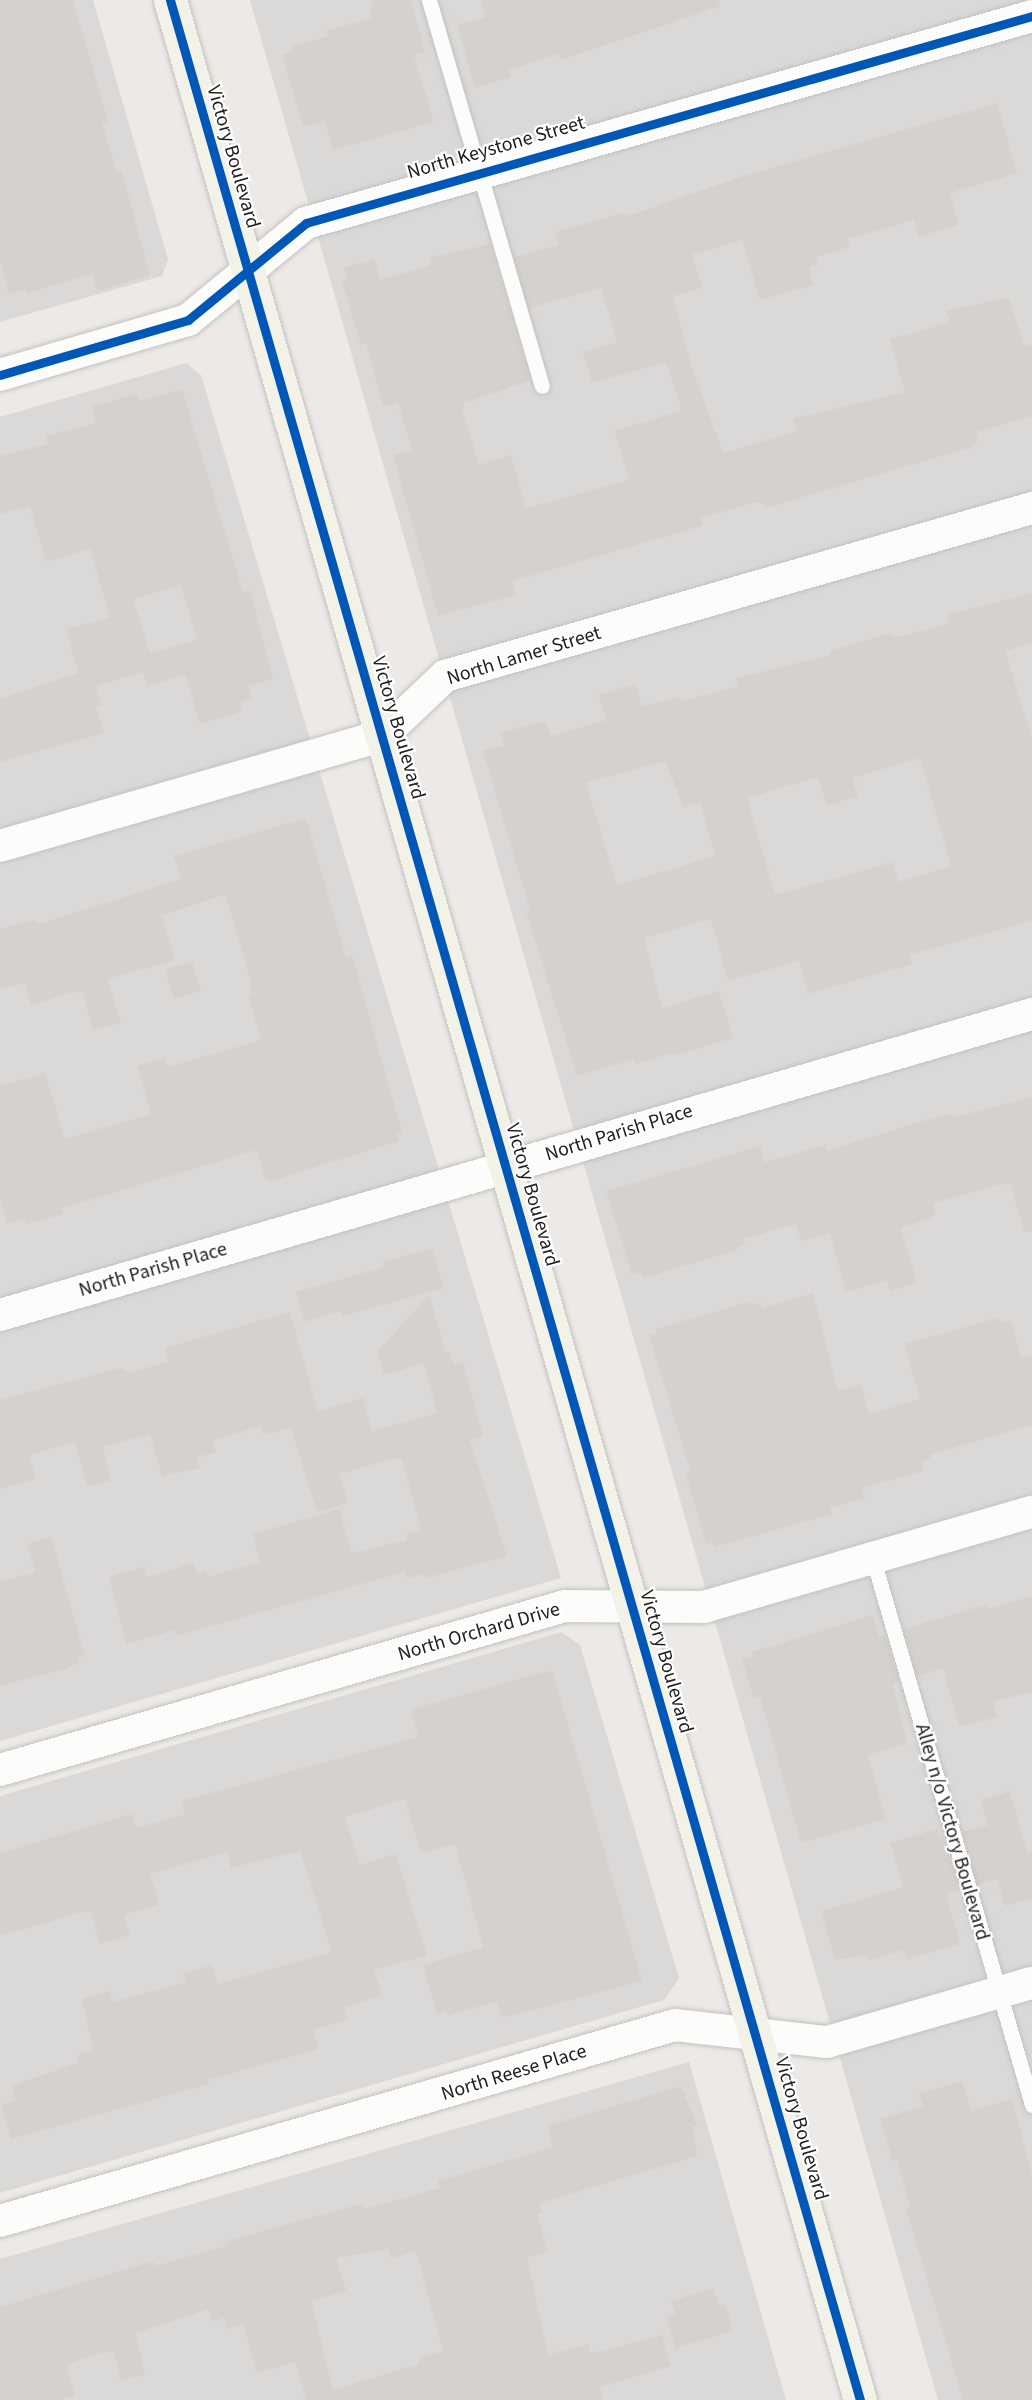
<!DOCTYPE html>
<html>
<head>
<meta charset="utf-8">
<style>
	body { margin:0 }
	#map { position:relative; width:1032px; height:2400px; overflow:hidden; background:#ece9e6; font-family:"Source Sans 3",sans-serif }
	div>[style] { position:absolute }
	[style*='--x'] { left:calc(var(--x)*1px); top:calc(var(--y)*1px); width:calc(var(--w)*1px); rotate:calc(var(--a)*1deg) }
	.residential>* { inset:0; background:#dbd9d8 }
	.building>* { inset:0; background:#d5d1cf; transform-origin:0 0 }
	.roads { filter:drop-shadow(0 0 2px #c3c2c1) drop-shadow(0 0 2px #c3c2c1) }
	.service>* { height:15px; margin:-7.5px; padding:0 7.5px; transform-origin:7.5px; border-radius:7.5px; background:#fcfcfb }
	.minor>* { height:32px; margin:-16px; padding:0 16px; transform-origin:16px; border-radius:16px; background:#fcfcfb }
	.secondary>* { height:33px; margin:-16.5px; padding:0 16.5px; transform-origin:16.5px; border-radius:16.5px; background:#f3f2e9 }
	.cycleway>* { height:9px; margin:-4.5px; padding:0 4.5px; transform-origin:4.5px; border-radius:4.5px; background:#0057b8 }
	span { translate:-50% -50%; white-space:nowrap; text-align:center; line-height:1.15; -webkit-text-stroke:4.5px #fff; paint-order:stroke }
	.street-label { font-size:20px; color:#1e1e1e }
</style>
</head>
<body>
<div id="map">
	<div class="residential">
		<i style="clip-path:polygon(0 0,93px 0,168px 259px,162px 276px,0 322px)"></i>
		<i style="clip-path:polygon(250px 0,1032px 0,1032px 2400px,938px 2400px)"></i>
		<i style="clip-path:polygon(186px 363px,201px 375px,561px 1578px,0 1741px,0 417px)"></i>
		<i style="clip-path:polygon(561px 1632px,580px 1645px,679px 1978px,664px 2000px,0 2193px,0 1796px)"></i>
		<i style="clip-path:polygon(689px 2062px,786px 2400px,0 2400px,0 2259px)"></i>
	</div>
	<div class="building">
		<i style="clip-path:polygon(0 0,73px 0,108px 121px,102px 123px,117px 173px,122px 172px,150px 275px,98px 291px,92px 274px,27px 293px,26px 289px,9px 294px,0 261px)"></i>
		<i style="clip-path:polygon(372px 0,411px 0,425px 52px,414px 55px,434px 122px,333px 150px,325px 121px,303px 127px,282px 55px,294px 51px,293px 46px,328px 36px,326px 31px,371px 18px)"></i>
		<i style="clip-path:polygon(480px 0,719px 0,720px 6px,561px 60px,559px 54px,509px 70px,511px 77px,475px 88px,457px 25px,485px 17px)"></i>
		<i style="clip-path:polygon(997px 103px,1017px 173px,950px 193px,958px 225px,918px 237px,914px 220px,848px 239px,850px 247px,816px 257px,818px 265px,809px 268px,813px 285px,760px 300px,742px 240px,692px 255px,702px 288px,673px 296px,691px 365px,723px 453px,797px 431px,793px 419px,905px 392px,890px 339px,950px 322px,946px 311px,1009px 297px,1024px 346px,1032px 344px,1032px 416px,977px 432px,978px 438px,972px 447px,766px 508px,765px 504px,757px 502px,701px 518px,702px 526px,512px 581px,516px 595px,438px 616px,393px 455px,412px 450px,398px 403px,383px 407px,366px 343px,361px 345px,342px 282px,347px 280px,344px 268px,374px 259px,380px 280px,431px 265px,429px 258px,490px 244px,530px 381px,464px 403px,462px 409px,479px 465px,511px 455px,526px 508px,629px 480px,615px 431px,682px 410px,666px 362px,592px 383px,583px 352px,617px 342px,601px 288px,529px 308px,514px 257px,559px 245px,555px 232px,622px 213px,631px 215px,740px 177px)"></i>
		<i style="clip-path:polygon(evenodd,182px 389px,243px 592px,250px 590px,273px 679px,248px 686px,252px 698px,240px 702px,243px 711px,200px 724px,185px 675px,147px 686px,143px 672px,96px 686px,101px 706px,96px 707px,104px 733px,0 762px,0 699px,78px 673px,66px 629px,110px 617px,90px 549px,46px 562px,30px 506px,0 514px,0 456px,48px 444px,46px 436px,96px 423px,92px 407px,136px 394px,140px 401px,182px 389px,181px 585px,197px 640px,150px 653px,133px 599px,181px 585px)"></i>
		<i style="clip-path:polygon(evenodd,1032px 593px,1032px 643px,1005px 651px,1032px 738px,1032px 921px,909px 955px,912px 964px,808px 994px,799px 961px,728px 981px,711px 919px,644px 938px,662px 1008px,719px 991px,733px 1038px,673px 1056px,672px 1053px,636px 1064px,634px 1059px,577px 1076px,526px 911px,530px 910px,483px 751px,504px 745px,501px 733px,545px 721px,551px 736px,606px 720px,599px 695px,636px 684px,642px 706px,680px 697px,682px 701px,738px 686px,736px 678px,830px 655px,829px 651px,891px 633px,891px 636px,903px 636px,950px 623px,947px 615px,1032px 593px,920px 758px,951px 866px,898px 882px,893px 862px,775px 895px,747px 798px,818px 777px,827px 806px,858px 796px,852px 778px,920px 758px,1032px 593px,665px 761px,683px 807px,700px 802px,715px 856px,617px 885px,586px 783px,665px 761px)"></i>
		<i style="clip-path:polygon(306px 818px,346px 957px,352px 955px,402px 1132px,397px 1134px,399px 1141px,271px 1181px,265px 1179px,257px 1150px,62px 1208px,64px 1214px,26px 1224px,24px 1219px,7px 1224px,0 1198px,0 1086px,45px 1073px,65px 1139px,151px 1114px,137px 1066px,165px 1058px,167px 1067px,261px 1040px,248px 995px,252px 994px,250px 978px,225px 894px,162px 916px,175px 960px,108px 979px,121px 1023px,93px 1030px,82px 990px,31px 1005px,25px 983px,0 989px,0 929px,32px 920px,39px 924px,181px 879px,174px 856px)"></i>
		<i style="left:192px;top:962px;width:30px;height:28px;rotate:73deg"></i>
		<i style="clip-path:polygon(1032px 1097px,1032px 1231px,1024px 1232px,1010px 1182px,933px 1203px,936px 1213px,931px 1218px,901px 1228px,917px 1283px,890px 1291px,887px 1280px,846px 1292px,830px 1233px,801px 1241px,796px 1224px,743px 1239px,745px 1244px,737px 1247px,738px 1250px,643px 1278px,641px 1272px,632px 1275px,606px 1191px,760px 1146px,765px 1162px,825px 1145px,826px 1151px,945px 1114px,959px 1116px)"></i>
		<i style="clip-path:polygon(432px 1248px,444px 1288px,343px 1316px,341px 1311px,304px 1322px,296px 1292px,384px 1267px,383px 1262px)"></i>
		<i style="clip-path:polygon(813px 1293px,838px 1391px,861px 1385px,869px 1414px,920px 1399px,904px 1344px,997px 1318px,1001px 1323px,1011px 1320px,1021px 1358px,1032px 1355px,1032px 1425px,929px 1455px,930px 1459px,921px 1461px,924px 1471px,862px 1488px,865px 1498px,830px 1508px,832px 1514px,715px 1547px,713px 1542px,706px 1544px,686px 1474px,691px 1473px,649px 1335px,657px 1333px,656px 1329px,752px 1301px,753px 1305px,761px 1303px,762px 1308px)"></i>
		<i style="clip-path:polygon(429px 1295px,446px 1353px,450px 1352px,454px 1365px,463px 1362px,483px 1436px,470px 1440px,507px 1556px,426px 1578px,425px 1574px,407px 1578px,405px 1572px,176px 1636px,174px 1630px,126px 1644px,109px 1577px,144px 1567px,147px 1577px,194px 1563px,197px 1574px,206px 1572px,207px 1577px,260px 1562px,253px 1534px,339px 1509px,352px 1553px,407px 1540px,406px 1534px,421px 1530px,402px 1460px,396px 1458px,339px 1474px,348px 1503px,317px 1512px,291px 1428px,263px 1435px,260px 1426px,212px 1441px,216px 1452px,197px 1457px,200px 1468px,162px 1476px,150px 1434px,103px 1447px,111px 1481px,87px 1487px,75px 1442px,29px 1455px,36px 1479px,0 1489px,0 1400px,119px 1368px,130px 1373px,169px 1361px,165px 1348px,290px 1312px,318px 1411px,363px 1398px,372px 1431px,437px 1413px,424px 1363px,384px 1375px,377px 1352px)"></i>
		<i style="clip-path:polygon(51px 1536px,85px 1656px,77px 1658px,79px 1663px,64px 1669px,0 1686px,0 1582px,35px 1572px,27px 1544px)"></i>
		<i style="clip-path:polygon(1032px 1596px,1032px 1692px,993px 1702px,997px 1717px,959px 1727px,943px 1668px,917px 1676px,904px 1629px,988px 1604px,989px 1608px)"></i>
		<i style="clip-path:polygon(873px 1615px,879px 1636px,885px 1635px,899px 1682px,893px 1683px,907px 1744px,868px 1755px,886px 1819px,801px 1843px,760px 1697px,754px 1699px,742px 1659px,753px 1656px,752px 1652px)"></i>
		<i style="clip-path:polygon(547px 1671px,553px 1672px,642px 1981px,502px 2018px,497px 2001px,448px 2016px,446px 2011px,437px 2014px,423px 1965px,483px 1947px,455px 1844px,421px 1853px,405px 1799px,345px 1817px,360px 1865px,396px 1854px,427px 1956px,374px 1970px,382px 1996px,344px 2007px,348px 2020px,313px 2030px,318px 2049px,208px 2080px,209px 2084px,11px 2139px,1px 2105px,16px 2101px,12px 2086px,79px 2062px,77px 2055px,93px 2050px,82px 1999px,110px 1991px,113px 2002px,186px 1982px,183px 1973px,212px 1965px,218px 1984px,332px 1952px,300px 1851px,231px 1868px,227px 1852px,150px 1874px,159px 1904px,124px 1915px,130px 1935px,100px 1944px,90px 1910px,0 1936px,0 1853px,132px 1814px,136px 1828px,185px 1814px,181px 1801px,418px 1737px,410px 1710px)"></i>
		<i style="clip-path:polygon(1010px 1791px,1027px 1852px,1032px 1851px,1032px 1898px,1005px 1906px,997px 1879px,978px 1885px,963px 1832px,988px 1825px,981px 1800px)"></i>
		<i style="clip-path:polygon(937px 1829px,940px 1838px,944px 1837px,959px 1890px,946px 1894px,960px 1944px,907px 1959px,904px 1950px,869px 1960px,864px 1956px,835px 1960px,821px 1911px,903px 1887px,890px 1843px)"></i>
		<i style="clip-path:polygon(962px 2081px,971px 2111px,1012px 2099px,1032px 2175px,1032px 2400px,963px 2400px,906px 2209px,910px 2208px,897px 2160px,893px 2162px,880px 2119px,923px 2106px,919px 2094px)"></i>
		<i style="clip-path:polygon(evenodd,681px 2086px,697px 2125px,692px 2127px,697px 2156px,540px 2203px,542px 2213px,537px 2214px,548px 2252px,527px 2258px,548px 2355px,588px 2344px,590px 2354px,662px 2335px,671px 2366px,600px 2387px,603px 2400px,306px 2400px,295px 2362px,257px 2373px,243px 2324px,227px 2329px,224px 2318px,213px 2322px,209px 2309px,135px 2333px,145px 2374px,121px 2381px,113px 2350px,66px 2364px,75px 2396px,59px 2400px,0 2400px,0 2307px,153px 2261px,155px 2266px,225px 2246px,224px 2242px,363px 2203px,365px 2209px,439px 2188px,438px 2181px,553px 2147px,547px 2126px,681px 2086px,388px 2249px,391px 2259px,416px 2251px,443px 2351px,418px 2358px,419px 2364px,333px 2390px,311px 2301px,346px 2291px,336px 2258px,388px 2249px)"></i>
		<i style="clip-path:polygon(713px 2288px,719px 2306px,725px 2304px,733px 2331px,675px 2348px,666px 2317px,675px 2314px,671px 2301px)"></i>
	</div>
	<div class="roads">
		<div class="service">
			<i style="--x:429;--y:0;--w:402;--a:73.7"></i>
			<i style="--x:873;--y:1559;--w:569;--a:73.76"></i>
		</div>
		<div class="minor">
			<i style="--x:0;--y:375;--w:196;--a:-16.3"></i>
			<i style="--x:188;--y:320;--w:153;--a:-39.4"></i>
			<i style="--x:306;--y:223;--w:755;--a:-15.91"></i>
			<i style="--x:0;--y:846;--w:398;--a:-16.1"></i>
			<i style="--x:382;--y:736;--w:87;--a:-43.6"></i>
			<i style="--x:445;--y:676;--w:611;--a:-15.97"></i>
			<i style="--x:0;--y:1315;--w:1075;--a:-16.26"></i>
			<i style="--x:0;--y:1770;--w:588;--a:-16.19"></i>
			<i style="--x:565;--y:1606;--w:139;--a:0.4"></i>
			<i style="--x:704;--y:1607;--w:341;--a:-16.2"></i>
			<i style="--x:0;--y:2221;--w:703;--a:-16.19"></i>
			<i style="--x:675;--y:2025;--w:153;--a:6.4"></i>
			<i style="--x:827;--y:2042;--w:213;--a:-16.1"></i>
		</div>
		<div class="secondary">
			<i style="--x:170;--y:0;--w:2497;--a:73.96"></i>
		</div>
	</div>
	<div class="cycleway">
		<i style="--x:170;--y:0;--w:2497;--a:73.96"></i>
		<i style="--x:0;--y:375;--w:196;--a:-16.3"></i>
		<i style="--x:188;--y:320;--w:153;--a:-39.4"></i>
		<i style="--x:306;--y:223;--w:755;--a:-15.91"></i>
	</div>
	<div class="street-label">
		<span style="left:496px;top:148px;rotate:-16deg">North Keystone Street</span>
		<span style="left:233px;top:157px;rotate:74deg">Victory Boulevard</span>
		<span style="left:524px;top:656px;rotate:-17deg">North Lamer Street</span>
		<span style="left:398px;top:728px;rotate:74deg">Victory Boulevard</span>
		<span style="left:619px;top:1133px;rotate:-17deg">North Parish Place</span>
		<span style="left:532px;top:1195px;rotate:74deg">Victory Boulevard</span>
		<span style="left:153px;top:1270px;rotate:-16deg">North Parish Place</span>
		<span style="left:479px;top:1632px;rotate:-16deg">North Orchard Drive</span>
		<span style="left:666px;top:1662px;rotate:74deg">Victory Boulevard</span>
		<span style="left:952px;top:1832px;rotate:74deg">Alley n/o Victory Boulevard</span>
		<span style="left:514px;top:2073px;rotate:-17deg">North Reese Place</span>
		<span style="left:801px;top:2129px;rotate:74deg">Victory Boulevard</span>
	</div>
</div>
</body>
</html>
